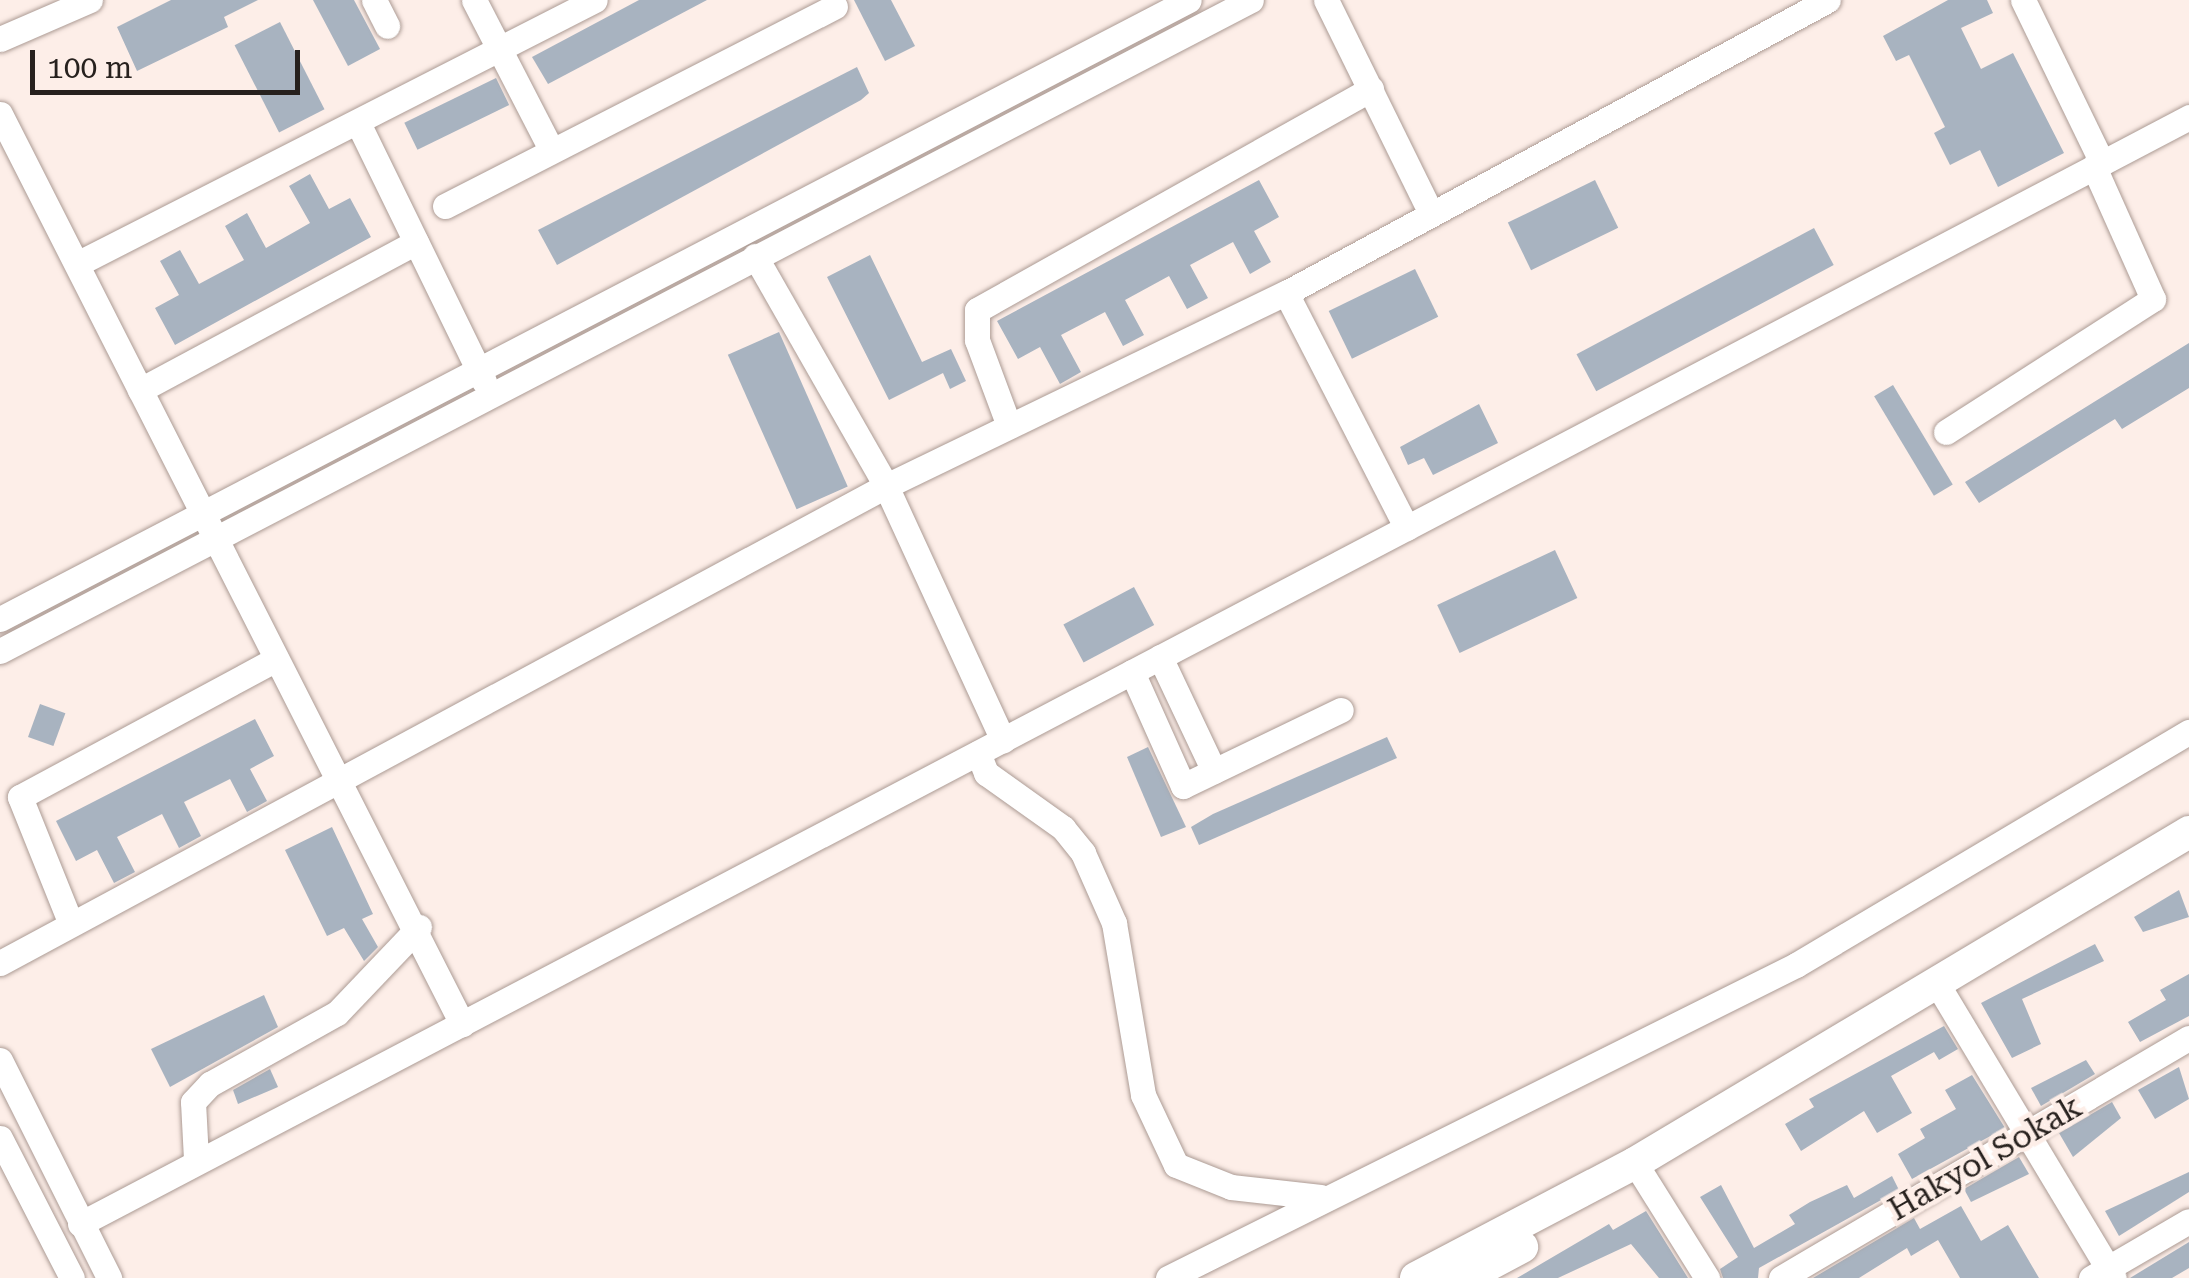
<!DOCTYPE html>
<html>
<head>
<meta charset="utf-8">
<style>
	body { margin:0 }
	#map { position:relative; width:2189px; height:1278px; overflow:hidden; background:#fdeee8; font-family:"Roboto Serif",serif }
	div>[style] { position:absolute }
	[style*='--x'] { left:calc(var(--x)*1px); top:calc(var(--y)*1px); width:calc(var(--w)*1px); rotate:calc(var(--a)*1deg) }
	.building>* { inset:0; background:#a8b3c0; transform-origin:0 0 }
	.roads { filter:drop-shadow(0 0 2px #ac9b94) drop-shadow(0 0 2px #ac9b94) }
	.minor>* { height:25px; margin:-12.5px; padding:0 12.5px; transform-origin:12.5px; border-radius:12.5px; background:#fff }
	.major>* { height:32px; margin:-16px; padding:0 16px; transform-origin:16px; border-radius:16px; background:#fff }
	span { translate:-50% -50%; white-space:nowrap; text-align:center; line-height:1.15; -webkit-text-stroke:9px #fdeee8; paint-order:stroke }
	.street-label { font-size:32px; color:#27211e }
	.scale { position:absolute; left:30px; top:50px; width:270px; height:45px; box-sizing:border-box; border:5px solid #27211e; border-top:0; padding-left:12px; font-size:30px; line-height:35px; white-space:nowrap; color:#27211e; -webkit-text-stroke:8px #fdeee8; paint-order:stroke }
</style>
</head>
<body>
<div id="map">
	<div class="building">
		<i style="clip-path:polygon(171px 0,258px 0,224px 17px,228px 27px,137px 71px,117px 27px)"></i>
		<i style="clip-path:polygon(313px 0,354px 0,380px 49px,348px 66px)"></i>
		<i style="clip-path:polygon(639px 0,707px 0,548px 84px,532px 57px)"></i>
		<i style="clip-path:polygon(854px 0,891px 0,915px 46px,885px 61px)"></i>
		<i style="clip-path:polygon(1948px 0,1987px 0,1993px 13px,1961px 28px,1981px 69px,2013px 53px,2064px 153px,1998px 187px,1980px 150px,1950px 165px,1934px 133px,1945px 127px,1909px 55px,1896px 61px,1883px 36px)"></i>
		<i style="left:280px;top:22px;width:98px;height:51px;rotate:63deg"></i>
		<i style="clip-path:polygon(857px 67px,869px 93px,861px 100px,557px 265px,538px 230px)"></i>
		<i style="left:496px;top:78px;width:30px;height:102px;rotate:64deg"></i>
		<i style="clip-path:polygon(310px 174px,329px 209px,350px 198px,371px 237px,175px 345px,155px 308px,179px 295px,160px 261px,180px 250px,199px 284px,244px 260px,225px 226px,247px 213px,266px 248px,310px 223px,289px 186px)"></i>
		<i style="clip-path:polygon(1259px 180px,1279px 217px,1254px 231px,1271px 262px,1250px 274px,1233px 242px,1190px 265px,1208px 298px,1187px 309px,1169px 276px,1125px 300px,1144px 335px,1123px 346px,1105px 312px,1061px 335px,1081px 372px,1060px 384px,1040px 347px,1018px 359px,997px 321px)"></i>
		<i style="left:1595px;top:180px;width:53px;height:97px;rotate:64deg"></i>
		<i style="left:1814px;top:228px;width:42px;height:269px;rotate:62deg"></i>
		<i style="clip-path:polygon(870px 255px,922px 362px,951px 349px,966px 381px,950px 389px,943px 373px,889px 400px,827px 277px)"></i>
		<i style="left:1415px;top:269px;width:53px;height:96px;rotate:64deg"></i>
		<i style="left:779px;top:332px;width:169px;height:56px;rotate:66deg"></i>
		<i style="clip-path:polygon(2189px 343px,2189px 388px,2122px 429px,2115px 419px,1979px 503px,1965px 482px)"></i>
		<i style="left:1893px;top:385px;width:116px;height:22px;rotate:59deg"></i>
		<i style="clip-path:polygon(1479px 404px,1498px 443px,1433px 475px,1424px 458px,1408px 465px,1400px 447px)"></i>
		<i style="left:1555px;top:550px;width:53px;height:130px;rotate:65deg"></i>
		<i style="left:1134px;top:587px;width:43px;height:80px;rotate:62deg"></i>
		<i style="left:40px;top:704px;width:27px;height:35px;rotate:20deg"></i>
		<i style="clip-path:polygon(255px 719px,274px 756px,250px 769px,267px 801px,247px 812px,230px 779px,184px 802px,201px 836px,179px 848px,162px 814px,117px 837px,135px 872px,114px 883px,97px 850px,76px 861px,56px 821px)"></i>
		<i style="clip-path:polygon(1387px 737px,1397px 758px,1199px 845px,1191px 827px,1213px 814px)"></i>
		<i style="clip-path:polygon(1148px 747px,1186px 827px,1161px 837px,1127px 757px)"></i>
		<i style="clip-path:polygon(332px 827px,373px 914px,362px 919px,378px 947px,364px 961px,344px 928px,327px 936px,285px 850px)"></i>
		<i style="clip-path:polygon(2179px 890px,2189px 917px,2143px 932px,2134px 917px)"></i>
		<i style="clip-path:polygon(2095px 944px,2104px 961px,2022px 999px,2041px 1044px,2012px 1058px,1981px 1003px)"></i>
		<i style="clip-path:polygon(2189px 974px,2189px 1016px,2140px 1042px,2128px 1022px,2166px 1000px,2160px 990px)"></i>
		<i style="clip-path:polygon(264px 995px,278px 1027px,170px 1087px,151px 1049px)"></i>
		<i style="clip-path:polygon(1944px 1026px,1958px 1049px,1939px 1060px,1934px 1052px,1891px 1076px,1912px 1113px,1877px 1133px,1864px 1111px,1801px 1151px,1785px 1124px,1814px 1107px,1809px 1099px)"></i>
		<i style="clip-path:polygon(2086px 1060px,2095px 1074px,2041px 1106px,2031px 1088px)"></i>
		<i style="clip-path:polygon(2179px 1067px,2189px 1099px,2155px 1119px,2138px 1090px)"></i>
		<i style="clip-path:polygon(270px 1069px,278px 1087px,238px 1104px,233px 1090px)"></i>
		<i style="clip-path:polygon(1972px 1075px,2005px 1128px,1912px 1179px,1898px 1154px,1925px 1138px,1920px 1129px,1956px 1109px,1945px 1090px)"></i>
		<i style="clip-path:polygon(2112px 1102px,2121px 1118px,2073px 1157px,2059px 1133px)"></i>
		<i style="clip-path:polygon(2019px 1157px,2029px 1174px,1971px 1202px,1964px 1189px)"></i>
		<i style="clip-path:polygon(2189px 1172px,2189px 1192px,2119px 1236px,2105px 1211px)"></i>
		<i style="clip-path:polygon(1892px 1176px,1899px 1190px,1759px 1268px,1758px 1278px,1723px 1278px,1720px 1269px,1738px 1257px,1700px 1197px,1721px 1185px,1754px 1248px,1795px 1224px,1789px 1215px,1810px 1202px,1847px 1185px,1854px 1198px)"></i>
		<i style="clip-path:polygon(1961px 1206px,1981px 1241px,2008px 1225px,2039px 1278px,1960px 1278px,1938px 1240px,1911px 1256px,1907px 1248px,1859px 1278px,1813px 1278px,1914px 1218px,1920px 1229px)"></i>
		<i style="clip-path:polygon(1646px 1211px,1688px 1278px,1659px 1278px,1631px 1244px,1558px 1278px,1517px 1278px,1609px 1224px,1613px 1230px)"></i>
		<i style="clip-path:polygon(2189px 1242px,2189px 1268px,2172px 1278px,2130px 1278px)"></i>
	</div>
	<div class="roads">
		<div class="minor">
			<i style="--x:374;--y:0;--w:29;--a:63"></i>
			<i style="--x:474;--y:0;--w:168;--a:62.7"></i>
			<i style="--x:1326;--y:0;--w:237;--a:63.8"></i>
			<i style="--x:2023;--y:0;--w:181;--a:64.1"></i>
			<i style="--x:0;--y:39;--w:98;--a:-23.4"></i>
			<i style="--x:0;--y:114;--w:1021;--a:63.08"></i>
			<i style="--x:359;--y:125;--w:285;--a:64"></i>
			<i style="--x:445;--y:206;--w:438;--a:-27.1"></i>
			<i style="--x:755;--y:256;--w:265;--a:60.3"></i>
			<i style="--x:886;--y:486;--w:280;--a:65.3"></i>
			<i style="--x:77;--y:264;--w:581;--a:-27.01"></i>
			<i style="--x:1286;--y:293;--w:264;--a:62.8"></i>
			<i style="--x:140;--y:390;--w:313;--a:-28.2"></i>
			<i style="--x:1009;--y:426;--w:92;--a:-110.4"></i>
			<i style="--x:977;--y:340;--w:30;--a:-90"></i>
			<i style="--x:977;--y:310;--w:452;--a:-29.3"></i>
			<i style="--x:1946;--y:432;--w:246;--a:-32.7"></i>
			<i style="--x:2153;--y:299;--w:145;--a:-114.1"></i>
			<i style="--x:0;--y:619;--w:1340;--a:-27.5"></i>
			<i style="--x:0;--y:651;--w:1410;--a:-27.49"></i>
			<i style="--x:1160;--y:657;--w:126;--a:64.7"></i>
			<i style="--x:1132;--y:672;--w:125;--a:65.9"></i>
			<i style="--x:1183;--y:786;--w:175;--a:-25.7"></i>
			<i style="--x:978;--y:753;--w:22;--a:68"></i>
			<i style="--x:986;--y:773;--w:95;--a:35.5"></i>
			<i style="--x:1063;--y:828;--w:32;--a:51"></i>
			<i style="--x:1083;--y:853;--w:77;--a:66.1"></i>
			<i style="--x:1114;--y:923;--w:174;--a:80.4"></i>
			<i style="--x:1143;--y:1095;--w:77;--a:64.8"></i>
			<i style="--x:1176;--y:1165;--w:59;--a:21.8"></i>
			<i style="--x:1231;--y:1187;--w:90;--a:6.4"></i>
			<i style="--x:71;--y:924;--w:137;--a:-111.9"></i>
			<i style="--x:20;--y:797;--w:291;--a:-28.3"></i>
			<i style="--x:0;--y:963;--w:1006;--a:-28.3"></i>
			<i style="--x:886;--y:486;--w:444;--a:-25.8"></i>
			<i style="--x:1286;--y:293;--w:616;--a:-28.4"></i>
			<i style="--x:1936;--y:982;--w:345;--a:59"></i>
			<i style="--x:0;--y:1060;--w:244;--a:63.4"></i>
			<i style="--x:0;--y:1138;--w:157;--a:62.8"></i>
			<i style="--x:196;--y:1159;--w:57;--a:-93"></i>
			<i style="--x:193;--y:1102;--w:25;--a:-47"></i>
			<i style="--x:210;--y:1084;--w:145;--a:-29.2"></i>
			<i style="--x:337;--y:1013;--w:119;--a:-46.4"></i>
			<i style="--x:1635;--y:1163;--w:136;--a:57.9"></i>
			<i style="--x:80;--y:1224;--w:2382;--a:-27.69"></i>
			<i style="--x:1168;--y:1278;--w:702;--a:-26.49"></i>
			<i style="--x:1796;--y:965;--w:457;--a:-30.7"></i>
			<i style="--x:1781;--y:1278;--w:473;--a:-30.5"></i>
			<i style="--x:2091;--y:1278;--w:113;--a:-30.2"></i>
		</div>
		<div class="major">
			<i style="--x:1416;--y:1278;--w:247;--a:-27.7"></i>
			<i style="--x:1635;--y:1163;--w:645;--a:-30.86"></i>
			<i style="--x:1464;--y:1278;--w:66;--a:-28.1"></i>
		</div>
	</div>
	<div class="street-label">
		<span style="left:1985px;top:1158px;rotate:-30deg">Hakyol Sokak</span>
	</div>
	<div class="scale">100 m</div>
</div>
</body>
</html>
